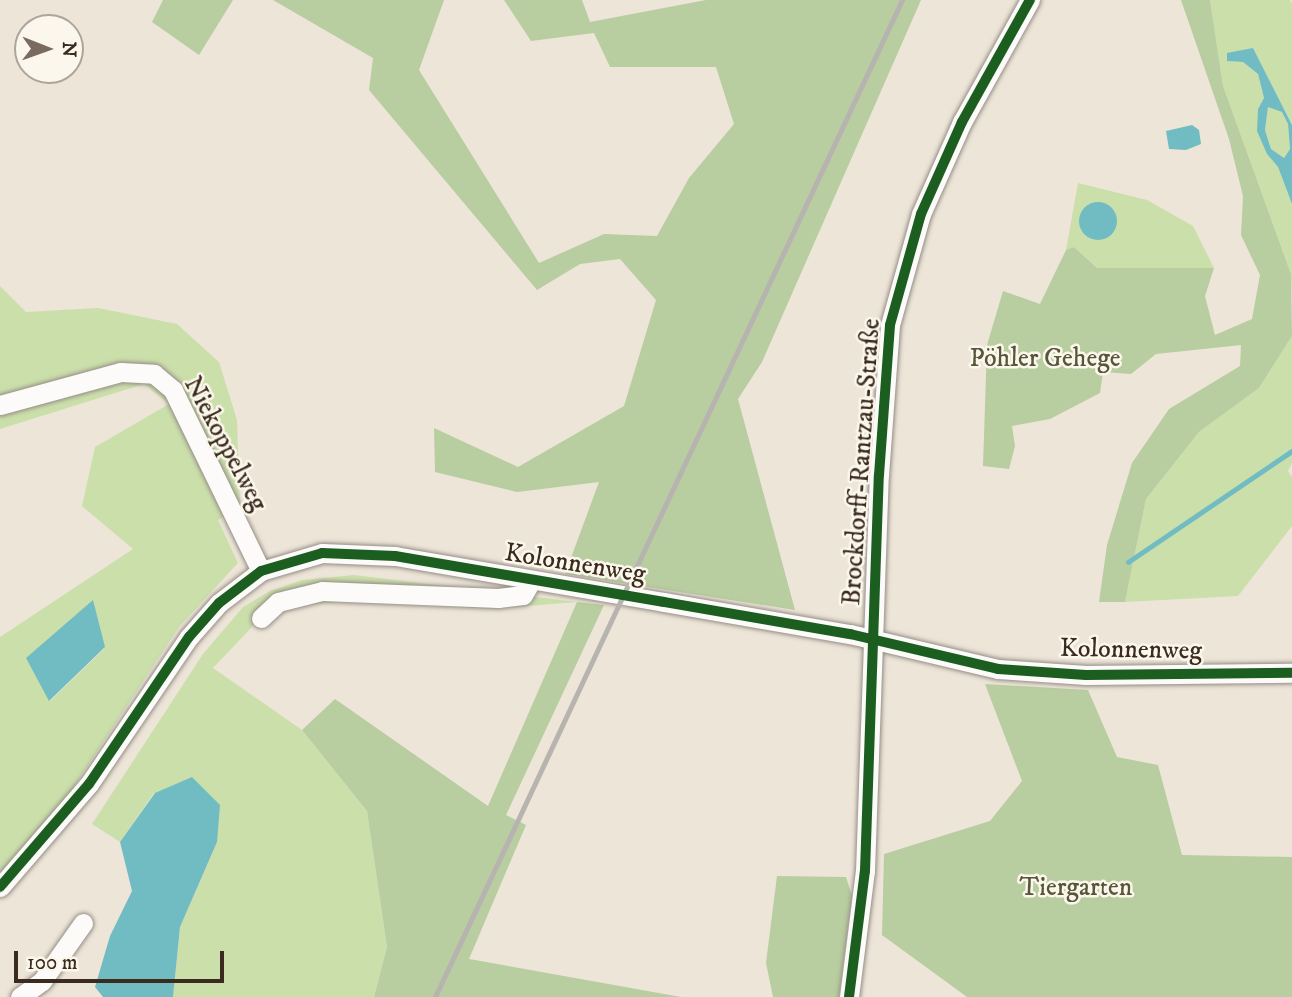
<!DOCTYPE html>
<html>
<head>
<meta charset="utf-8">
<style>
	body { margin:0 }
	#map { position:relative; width:1292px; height:997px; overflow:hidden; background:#ede5d8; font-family:"IM FELL DW Pica",serif }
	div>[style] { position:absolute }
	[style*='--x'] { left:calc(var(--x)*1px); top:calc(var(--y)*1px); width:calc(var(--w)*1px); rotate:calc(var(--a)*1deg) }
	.green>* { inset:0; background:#cbdfab }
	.forest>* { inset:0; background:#b8cda0 }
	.water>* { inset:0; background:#71bcc2 }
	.round { border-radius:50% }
	.stream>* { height:4.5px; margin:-2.25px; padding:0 2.25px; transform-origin:2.25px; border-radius:2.25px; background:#71bcc2 }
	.roads { filter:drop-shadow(0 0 2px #958e86) drop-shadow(0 0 2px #958e86) }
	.minor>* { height:19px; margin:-9.5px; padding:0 9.5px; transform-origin:9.5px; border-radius:9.5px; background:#fcfbf9 }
	.rail>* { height:4.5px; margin:-2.25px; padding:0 2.25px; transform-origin:2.25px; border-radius:2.25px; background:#b7b4b0 }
	.cycleway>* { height:10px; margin:-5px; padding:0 5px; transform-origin:5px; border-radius:5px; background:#1b5e20 }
	span { translate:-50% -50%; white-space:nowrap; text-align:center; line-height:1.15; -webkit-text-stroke:5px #fbf7ec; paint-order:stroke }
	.park-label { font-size:26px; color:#585638 }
	.street-label { font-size:26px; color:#3b2a1e }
	.north { position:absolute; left:14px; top:14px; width:70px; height:70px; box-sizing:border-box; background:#fbf7ec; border:2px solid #aea59a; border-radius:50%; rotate:91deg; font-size:19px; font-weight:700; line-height:28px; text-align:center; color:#3b2a1e }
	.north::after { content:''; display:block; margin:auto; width:24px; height:32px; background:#796b5f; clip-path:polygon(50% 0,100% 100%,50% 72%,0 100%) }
	.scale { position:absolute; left:14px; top:951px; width:210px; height:32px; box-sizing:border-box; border:4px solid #3b2a1e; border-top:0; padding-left:9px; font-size:21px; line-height:24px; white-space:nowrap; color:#3b2a1e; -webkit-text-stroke:5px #fbf7ec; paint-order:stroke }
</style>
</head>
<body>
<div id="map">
	<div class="green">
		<i style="clip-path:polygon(1210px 0,1290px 0,1292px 4px,1292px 125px,1253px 48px,1228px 61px,1243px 62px,1258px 74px,1264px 98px,1258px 109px,1267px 154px,1278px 167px,1292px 204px,1292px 300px,1291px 274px,1223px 86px)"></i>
		<i style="clip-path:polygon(1268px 107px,1282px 112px,1288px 124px,1290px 149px,1284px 158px,1271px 149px,1265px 130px)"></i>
		<i style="clip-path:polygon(1078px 183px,1147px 200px,1193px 226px,1214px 268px,1097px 268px,1074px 247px,1066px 250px)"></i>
		<i style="clip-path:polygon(evenodd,0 286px,26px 312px,98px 308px,177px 324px,219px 362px,237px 420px,240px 509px,218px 520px,238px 563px,179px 627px,65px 800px,0 874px,0 637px,133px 549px,82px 506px,95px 447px,169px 404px,144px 384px,0 429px,0 286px,56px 634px,105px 648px,50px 701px,27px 658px,56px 634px)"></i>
		<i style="clip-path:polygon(1292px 336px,1292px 463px,1288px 471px,1292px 477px,1292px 526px,1238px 596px,1125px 602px,1146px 499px,1199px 432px,1259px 388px)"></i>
		<i style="clip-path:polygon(354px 575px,577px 602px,489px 609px,361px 600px,261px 609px,252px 627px,213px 668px,302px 730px,367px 811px,387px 947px,374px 997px,173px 997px,180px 927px,217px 842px,154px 793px,120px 842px,92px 824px,203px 654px,243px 607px,270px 591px,302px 580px)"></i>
	</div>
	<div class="forest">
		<i style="clip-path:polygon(163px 0,233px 0,199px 55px,152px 22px)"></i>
		<i style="clip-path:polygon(273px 0,444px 0,419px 70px,539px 263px,604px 234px,657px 236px,689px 178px,734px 124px,716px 67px,610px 67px,594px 33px,531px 41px,504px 0,582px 0,590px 22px,706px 0,921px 0,762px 362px,738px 399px,795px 610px,565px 574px,599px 482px,517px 492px,435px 472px,434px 428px,518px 467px,624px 406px,656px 300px,620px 259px,580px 264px,537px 290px,369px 90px,373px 58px)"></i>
		<i style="clip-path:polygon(1181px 0,1210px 0,1223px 86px,1291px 274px,1292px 336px,1259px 388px,1199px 432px,1146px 499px,1125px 602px,1099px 602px,1107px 545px,1132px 463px,1169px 409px,1240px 366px,1241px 345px,1156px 354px,1131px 374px,1103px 372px,1100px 393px,1050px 419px,1012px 426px,1015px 446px,1009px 469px,983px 466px,987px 345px,1003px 291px,1040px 304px,1066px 250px,1074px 247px,1097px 268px,1214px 268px,1205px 296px,1215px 335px,1252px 319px,1260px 275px,1241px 235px,1243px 196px,1229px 139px)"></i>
		<i style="clip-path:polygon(577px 602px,604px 605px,506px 815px,526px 825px,469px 959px,681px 997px,374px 997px,387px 947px,367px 811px,302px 730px,335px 699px,488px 806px)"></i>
		<i style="clip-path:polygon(985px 684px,1088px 690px,1117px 757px,1158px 765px,1182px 855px,1292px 857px,1292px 997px,967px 997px,882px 935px,884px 854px,990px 821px,1022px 781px)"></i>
		<i style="clip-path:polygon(777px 876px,846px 877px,852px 896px,839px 997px,773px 997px,766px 963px)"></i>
	</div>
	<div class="water">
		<i style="clip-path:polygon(evenodd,1253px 48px,1292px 125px,1292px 204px,1278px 167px,1267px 154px,1257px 131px,1258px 109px,1264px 98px,1258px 74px,1243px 62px,1227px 61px,1227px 53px,1253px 48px,1268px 107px,1282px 112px,1288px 124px,1290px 149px,1284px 158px,1271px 149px,1265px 130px,1268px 107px)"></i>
		<i style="clip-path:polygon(1192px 125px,1199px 130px,1201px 144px,1186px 150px,1169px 149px,1166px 131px)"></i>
		<i class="round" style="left:1079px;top:202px;width:38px;height:38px"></i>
		<i style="clip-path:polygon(93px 600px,105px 647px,49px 701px,26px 658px)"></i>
		<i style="clip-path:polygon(192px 777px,220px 805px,217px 842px,180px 927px,173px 997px,103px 997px,95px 987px,110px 936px,132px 891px,120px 842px,155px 793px)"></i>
	</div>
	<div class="stream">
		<i style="--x:1128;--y:562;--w:198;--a:-34.1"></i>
	</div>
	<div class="roads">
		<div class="minor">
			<i style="--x:0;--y:405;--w:125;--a:-15.3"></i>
			<i style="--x:121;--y:372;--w:33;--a:3"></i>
			<i style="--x:154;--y:374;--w:25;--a:40"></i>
			<i style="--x:173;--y:390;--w:201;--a:64.1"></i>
			<i style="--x:261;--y:618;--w:23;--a:-43"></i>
			<i style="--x:278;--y:602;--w:45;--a:-14"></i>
			<i style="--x:322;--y:591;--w:176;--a:2.3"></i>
			<i style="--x:498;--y:598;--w:25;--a:-7"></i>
			<i style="--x:523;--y:595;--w:16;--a:-60"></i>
			<i style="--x:0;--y:887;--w:136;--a:-49.2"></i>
			<i style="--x:89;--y:784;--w:178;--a:-55.8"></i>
			<i style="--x:189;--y:637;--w:45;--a:-48.6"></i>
			<i style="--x:219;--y:603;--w:53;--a:-37.3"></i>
			<i style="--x:261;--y:571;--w:64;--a:-16.4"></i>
			<i style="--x:322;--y:553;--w:73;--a:2.4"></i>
			<i style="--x:395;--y:556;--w:273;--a:9.7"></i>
			<i style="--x:664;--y:602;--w:189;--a:9.8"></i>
			<i style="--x:850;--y:634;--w:152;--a:13.3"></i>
			<i style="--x:998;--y:669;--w:88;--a:3.9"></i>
			<i style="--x:1086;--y:675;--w:206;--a:-0.6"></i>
			<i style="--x:20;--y:997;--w:27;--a:-36"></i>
			<i style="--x:42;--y:981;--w:71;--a:-54.7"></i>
			<i style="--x:849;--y:997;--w:127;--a:-82.8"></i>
			<i style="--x:865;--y:871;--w:396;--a:-88"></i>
			<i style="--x:879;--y:475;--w:150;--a:-85.8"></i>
			<i style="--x:890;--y:325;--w:115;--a:-74.4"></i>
			<i style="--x:921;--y:214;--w:101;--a:-66"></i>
			<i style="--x:962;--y:122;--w:140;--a:-60.9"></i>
		</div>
	</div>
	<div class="rail">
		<i style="--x:435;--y:997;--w:1101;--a:-64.9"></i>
	</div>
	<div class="cycleway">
		<i style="--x:0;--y:887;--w:136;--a:-49.2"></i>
		<i style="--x:89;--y:784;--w:178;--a:-55.8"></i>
		<i style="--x:189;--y:637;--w:45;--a:-48.6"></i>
		<i style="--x:219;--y:603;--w:53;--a:-37.3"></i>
		<i style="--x:261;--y:571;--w:64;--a:-16.4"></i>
		<i style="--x:322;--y:553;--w:73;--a:2.4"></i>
		<i style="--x:395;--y:556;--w:273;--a:9.7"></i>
		<i style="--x:664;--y:602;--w:189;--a:9.8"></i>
		<i style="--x:850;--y:634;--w:152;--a:13.3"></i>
		<i style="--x:998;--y:669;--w:88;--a:3.9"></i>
		<i style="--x:1086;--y:675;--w:206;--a:-0.6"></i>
		<i style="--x:849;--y:997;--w:127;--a:-82.8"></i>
		<i style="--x:865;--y:871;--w:396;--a:-88"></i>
		<i style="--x:879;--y:475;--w:150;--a:-85.8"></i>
		<i style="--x:890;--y:325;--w:115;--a:-74.4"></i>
		<i style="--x:921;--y:214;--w:101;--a:-66"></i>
		<i style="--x:962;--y:122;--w:140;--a:-60.9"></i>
	</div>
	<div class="park-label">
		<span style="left:1045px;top:359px">Pöhler Gehege</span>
		<span style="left:1076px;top:888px">Tiergarten</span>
	</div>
	<div class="street-label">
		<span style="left:225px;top:444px;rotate:62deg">Niekoppelweg</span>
		<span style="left:862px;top:462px;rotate:-86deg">Brockdorff-Rantzau-Straße</span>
		<span style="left:575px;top:564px;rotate:9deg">Kolonnenweg</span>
		<span style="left:1131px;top:650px;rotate:1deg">Kolonnenweg</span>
	</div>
	<div class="north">N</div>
	<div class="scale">100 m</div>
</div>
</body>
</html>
